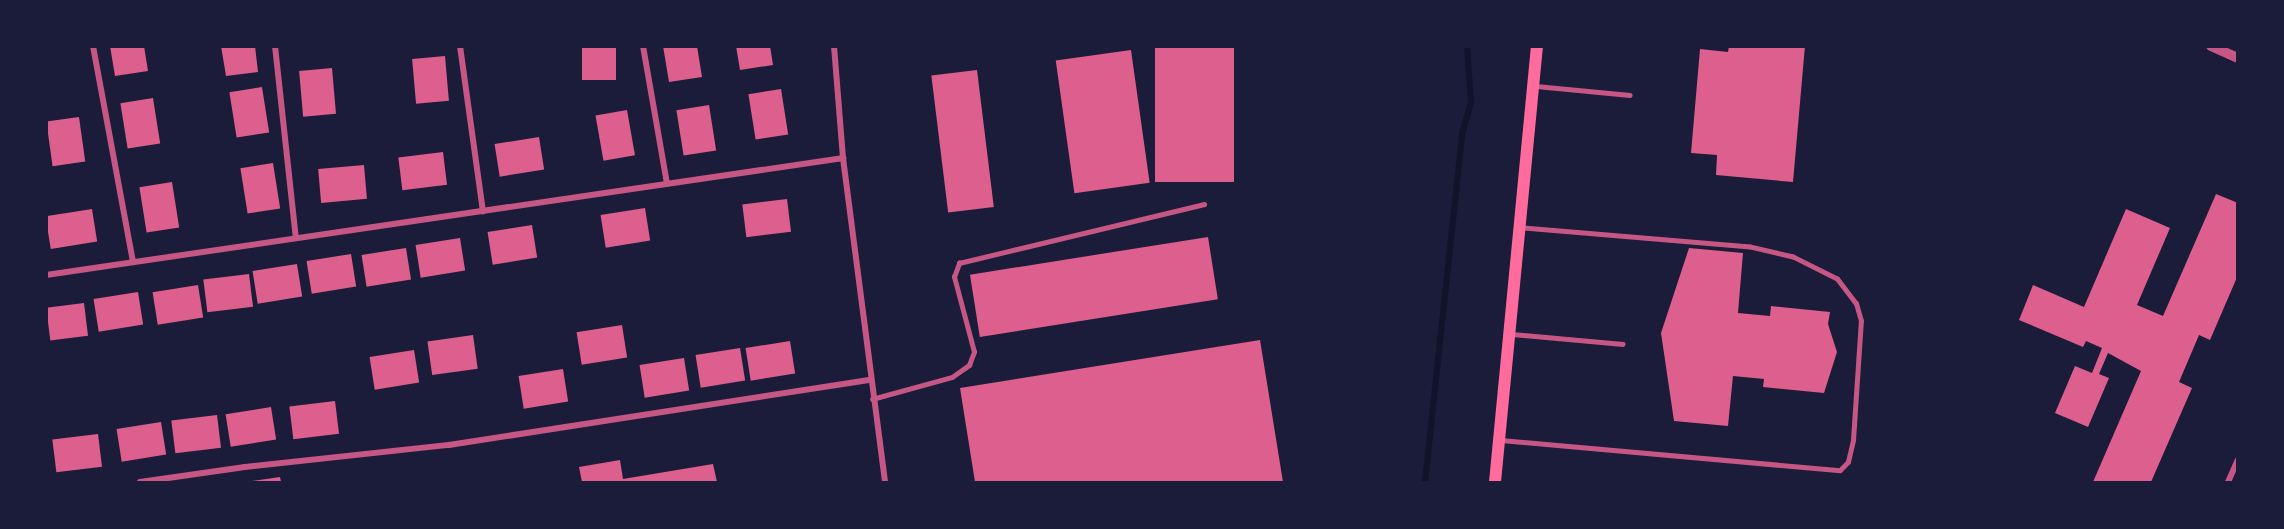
<!DOCTYPE html>
<html>
<head>
<meta charset="utf-8">
<style>
	body { margin:0 }
	#map { position:relative; width:2284px; height:529px; overflow:hidden; background:#1b1b3a; font-family:"Public Sans",sans-serif }
	div>[style] { position:absolute }
	[style*='--x'] { left:calc(var(--x)*1px); top:calc(var(--y)*1px); width:calc(var(--w)*1px); rotate:calc(var(--a)*1deg) }
	.stream>* { height:6px; margin:-3px; padding:0 3px; transform-origin:3px; border-radius:3px; background:#12122b }
	.building>* { inset:0; background:#dd5f8e; transform-origin:0 0 }
	.service>* { height:4.5px; margin:-2.25px; padding:0 2.25px; transform-origin:2.25px; border-radius:2.25px; background:#c65784 }
	.minor>* { height:6px; margin:-3px; padding:0 3px; transform-origin:3px; border-radius:3px; background:#c65784 }
	.tertiary>* { height:10px; margin:-5px; padding:0 5px; transform-origin:5px; border-radius:5px; background:#c65784 }
	.secondary>* { height:12px; margin:-6px; padding:0 6px; transform-origin:6px; border-radius:6px; background:#ff6b9d }
	span { translate:-50% -50%; white-space:nowrap; text-align:center; line-height:1.15; -webkit-text-stroke:4.5px #1b1b3a; paint-order:stroke }
	.frame { position:absolute; inset:0; border:48px solid #1b1b3a; pointer-events:none }
</style>
</head>
<body>
<div id="map">
	<div class="stream">
		<i style="--x:1425;--y:482;--w:350;--a:-83.9"></i>
		<i style="--x:1462;--y:134;--w:32;--a:-74"></i>
		<i style="--x:1471;--y:103;--w:57;--a:-94"></i>
	</div>
	<div class="building">
		<i style="clip-path:polygon(110px 46px,144px 46px,148px 71px,115px 76px)"></i>
		<i style="clip-path:polygon(221px 46px,255px 46px,258px 72px,226px 76px)"></i>
		<i style="left:582px;top:46px;width:34px;height:34px"></i>
		<i style="clip-path:polygon(663px 46px,697px 46px,702px 77px,669px 82px)"></i>
		<i style="clip-path:polygon(736px 46px,770px 46px,773px 65px,740px 70px)"></i>
		<i style="left:1155px;top:46px;width:79px;height:136px"></i>
		<i style="clip-path:polygon(1729px 46px,1805px 46px,1793px 182px,1716px 175px,1717px 155px,1691px 153px,1700px 49px,1728px 52px)"></i>
		<i style="left:1131px;top:50px;width:134px;height:76px;rotate:82deg"></i>
		<i style="left:445px;top:56px;width:45px;height:33px;rotate:85deg"></i>
		<i style="left:332px;top:68px;width:46px;height:33px;rotate:85deg"></i>
		<i style="left:977px;top:70px;width:138px;height:46px;rotate:83deg"></i>
		<i style="left:262px;top:87px;width:46px;height:33px;rotate:81deg"></i>
		<i style="left:781px;top:89px;width:46px;height:33px;rotate:81deg"></i>
		<i style="left:153px;top:98px;width:46px;height:33px;rotate:81deg"></i>
		<i style="left:709px;top:105px;width:46px;height:33px;rotate:81deg"></i>
		<i style="left:627px;top:110px;width:46px;height:32px;rotate:80deg"></i>
		<i style="left:79px;top:117px;width:45px;height:33px;rotate:82deg"></i>
		<i style="left:539px;top:137px;width:33px;height:45px;rotate:81deg"></i>
		<i style="left:443px;top:152px;width:33px;height:45px;rotate:83deg"></i>
		<i style="left:273px;top:163px;width:46px;height:33px;rotate:81deg"></i>
		<i style="left:364px;top:165px;width:34px;height:46px;rotate:85deg"></i>
		<i style="left:172px;top:182px;width:46px;height:33px;rotate:81deg"></i>
		<i style="clip-path:polygon(2216px 194px,2238px 203px,2238px 275px,2210px 340px,2199px 335px,2179px 382px,2192px 388px,2151px 482px,2093px 482px,2141px 371px,2108px 353px,2099px 374px,2109px 378px,2088px 427px,2055px 413px,2075px 366px,2092px 373px,2102px 348px,2086px 341px,2083px 347px,2019px 320px,2033px 285px,2084px 307px,2126px 209px,2170px 228px,2137px 305px,2163px 316px)"></i>
		<i style="left:787px;top:199px;width:33px;height:45px;rotate:83deg"></i>
		<i style="left:645px;top:208px;width:33px;height:45px;rotate:81deg"></i>
		<i style="left:92px;top:209px;width:33px;height:47px;rotate:81deg"></i>
		<i style="left:532px;top:225px;width:33px;height:45px;rotate:81deg"></i>
		<i style="left:1208px;top:237px;width:63px;height:241px;rotate:81deg"></i>
		<i style="left:460px;top:238px;width:33px;height:45px;rotate:81deg"></i>
		<i style="left:406px;top:248px;width:32px;height:45px;rotate:81deg"></i>
		<i style="clip-path:polygon(1689px 248px,1743px 253px,1738px 313px,1770px 316px,1771px 306px,1830px 312px,1828px 324px,1837px 352px,1824px 393px,1763px 387px,1764px 379px,1733px 376px,1728px 426px,1674px 421px,1661px 333px)"></i>
		<i style="left:351px;top:254px;width:33px;height:45px;rotate:81deg"></i>
		<i style="left:297px;top:264px;width:33px;height:45px;rotate:81deg"></i>
		<i style="left:249px;top:274px;width:33px;height:46px;rotate:83deg"></i>
		<i style="left:198px;top:285px;width:33px;height:46px;rotate:81deg"></i>
		<i style="left:138px;top:292px;width:33px;height:45px;rotate:81deg"></i>
		<i style="left:84px;top:303px;width:33px;height:38px;rotate:83deg"></i>
		<i style="left:622px;top:325px;width:33px;height:46px;rotate:81deg"></i>
		<i style="left:473px;top:335px;width:34px;height:46px;rotate:82deg"></i>
		<i style="clip-path:polygon(1260px 340px,1283px 482px,975px 482px,960px 388px)"></i>
		<i style="left:790px;top:341px;width:33px;height:45px;rotate:81deg"></i>
		<i style="left:740px;top:348px;width:33px;height:45px;rotate:81deg"></i>
		<i style="left:414px;top:350px;width:33px;height:45px;rotate:81deg"></i>
		<i style="left:684px;top:358px;width:33px;height:45px;rotate:81deg"></i>
		<i style="left:563px;top:369px;width:33px;height:45px;rotate:81deg"></i>
		<i style="left:335px;top:401px;width:33px;height:46px;rotate:83deg"></i>
		<i style="left:271px;top:407px;width:33px;height:46px;rotate:81deg"></i>
		<i style="left:217px;top:415px;width:33px;height:46px;rotate:83deg"></i>
		<i style="left:161px;top:422px;width:33px;height:45px;rotate:81deg"></i>
		<i style="left:98px;top:434px;width:33px;height:46px;rotate:83deg"></i>
		<i style="clip-path:polygon(620px 460px,623px 479px,713px 464px,717px 482px,582px 482px,579px 467px)"></i>
		<i style="clip-path:polygon(280px 477px,281px 482px,252px 482px,252px 481px)"></i>
	</div>
	<div class="service">
		<i style="--x:1536;--y:86;--w:94;--a:5.5"></i>
		<i style="--x:1512;--y:334;--w:111;--a:5.1"></i>
		<i style="--x:872;--y:399;--w:83;--a:-15.4"></i>
		<i style="--x:952;--y:377;--w:21;--a:-35"></i>
		<i style="--x:969;--y:365;--w:14;--a:-69"></i>
		<i style="--x:974;--y:352;--w:78;--a:-104.9"></i>
		<i style="--x:954;--y:277;--w:15;--a:-70"></i>
		<i style="--x:959;--y:263;--w:252;--a:-13.5"></i>
		<i style="--x:1501;--y:440;--w:340;--a:5.1"></i>
		<i style="--x:1840;--y:470;--w:11;--a:-45"></i>
		<i style="--x:1848;--y:462;--w:23;--a:-77"></i>
		<i style="--x:1853;--y:440;--w:119;--a:-86.2"></i>
		<i style="--x:1861;--y:321;--w:18;--a:-106"></i>
		<i style="--x:1856;--y:304;--w:31;--a:-127"></i>
		<i style="--x:1837;--y:279;--w:49;--a:-153.4"></i>
		<i style="--x:1793;--y:257;--w:44;--a:-166.9"></i>
		<i style="--x:1750;--y:247;--w:229;--a:-175.2"></i>
	</div>
	<div class="minor">
		<i style="--x:93;--y:46;--w:220;--a:79.5"></i>
		<i style="--x:275;--y:46;--w:193;--a:83.8"></i>
		<i style="--x:460;--y:46;--w:167;--a:82.1"></i>
		<i style="--x:643;--y:46;--w:140;--a:80.1"></i>
		<i style="--x:834;--y:46;--w:112;--a:85.4"></i>
		<i style="--x:843;--y:158;--w:327;--a:82.6"></i>
		<i style="--x:46;--y:275;--w:806;--a:-8.35"></i>
		<i style="--x:140;--y:482;--w:106;--a:-8.1"></i>
		<i style="--x:245;--y:467;--w:205;--a:-6.2"></i>
		<i style="--x:449;--y:445;--w:425;--a:-8.8"></i>
		<i style="--x:2228;--y:482;--w:24;--a:-66"></i>
	</div>
	<div class="tertiary">
		<i style="--x:2211;--y:46;--w:30;--a:24"></i>
	</div>
	<div class="secondary">
		<i style="--x:1495;--y:482;--w:438;--a:-84.5"></i>
	</div>
	<div class="frame"></div>
</div>
</body>
</html>
